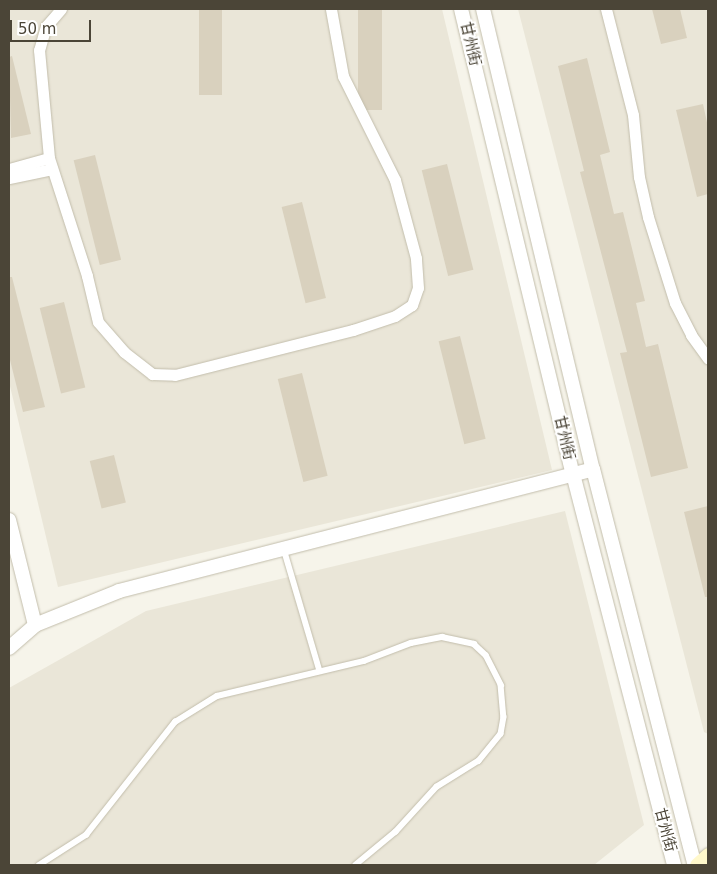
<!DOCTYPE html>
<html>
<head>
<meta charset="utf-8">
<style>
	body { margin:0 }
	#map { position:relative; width:717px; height:874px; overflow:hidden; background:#f6f4ea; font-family:"DejaVu Sans","Noto Sans SC",sans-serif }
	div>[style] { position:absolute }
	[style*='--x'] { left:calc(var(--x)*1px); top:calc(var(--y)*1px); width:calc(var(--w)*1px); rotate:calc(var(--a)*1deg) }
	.residential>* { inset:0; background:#eae6d8 }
	.building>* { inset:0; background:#d9d1be; transform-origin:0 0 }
	.roads { filter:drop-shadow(0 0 1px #c2bdab) drop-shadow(0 0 1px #c2bdab) }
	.service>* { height:5.5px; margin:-2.75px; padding:0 2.75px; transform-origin:2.75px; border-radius:2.75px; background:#fff }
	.minor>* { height:11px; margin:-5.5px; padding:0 5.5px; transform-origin:5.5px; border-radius:5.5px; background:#fff }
	.tertiary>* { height:14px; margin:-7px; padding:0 7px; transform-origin:7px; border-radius:7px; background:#fff }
	.secondary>* { height:15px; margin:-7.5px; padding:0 7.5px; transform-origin:7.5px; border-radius:7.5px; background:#fff8cb }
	span { translate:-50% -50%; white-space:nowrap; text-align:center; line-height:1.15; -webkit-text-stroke:4px #fff; paint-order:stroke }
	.street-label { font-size:15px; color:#4b4537 }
	.frame { position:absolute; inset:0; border:10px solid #4b4537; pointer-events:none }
	.scale { position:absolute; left:10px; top:20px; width:81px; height:22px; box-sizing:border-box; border:2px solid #4b4537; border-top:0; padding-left:6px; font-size:15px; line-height:18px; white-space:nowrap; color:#4b4537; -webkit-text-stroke:4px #fff; paint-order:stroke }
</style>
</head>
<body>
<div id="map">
	<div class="residential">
		<i style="clip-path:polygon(9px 9px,442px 9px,552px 470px,58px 587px,9px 382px)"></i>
		<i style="clip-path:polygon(518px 9px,708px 9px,708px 734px,704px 732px)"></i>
		<i style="clip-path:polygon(565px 511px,644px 825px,594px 865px,9px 865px,9px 688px,146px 611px)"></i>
	</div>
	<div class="building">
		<i style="left:199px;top:9px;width:23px;height:86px"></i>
		<i style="left:358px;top:9px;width:24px;height:101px"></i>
		<i style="clip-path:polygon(652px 9px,680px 9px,687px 38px,661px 44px)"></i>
		<i style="clip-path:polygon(12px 56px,31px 134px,11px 138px,9px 57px)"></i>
		<i style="clip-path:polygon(587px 58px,610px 152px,600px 155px,614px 214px,623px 212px,645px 301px,636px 303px,646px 347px,658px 344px,688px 468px,651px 477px,620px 353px,627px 352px,580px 172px,584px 171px,558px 66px)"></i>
		<i style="clip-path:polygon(703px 104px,708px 127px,708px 194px,697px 197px,676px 110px)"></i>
		<i style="left:95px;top:155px;width:108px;height:22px;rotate:76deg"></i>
		<i style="left:447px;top:164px;width:109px;height:26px;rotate:76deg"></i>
		<i style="left:302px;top:202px;width:99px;height:21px;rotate:76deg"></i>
		<i style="clip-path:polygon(9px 277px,12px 277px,45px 407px,23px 412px,9px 356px)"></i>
		<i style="left:64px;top:302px;width:88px;height:25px;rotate:76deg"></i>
		<i style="left:460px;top:336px;width:106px;height:22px;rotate:76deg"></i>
		<i style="left:302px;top:373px;width:106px;height:25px;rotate:76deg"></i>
		<i style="left:114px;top:455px;width:49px;height:25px;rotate:76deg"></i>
		<i style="clip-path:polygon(708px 506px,708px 597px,705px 597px,684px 512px)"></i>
	</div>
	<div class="roads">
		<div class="service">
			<i style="--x:284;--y:549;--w:127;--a:73.6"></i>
			<i style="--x:39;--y:865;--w:56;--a:-32.6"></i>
			<i style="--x:86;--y:835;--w:144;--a:-51.8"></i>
			<i style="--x:175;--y:722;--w:49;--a:-31.8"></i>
			<i style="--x:217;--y:696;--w:151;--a:-13.4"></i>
			<i style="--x:364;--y:661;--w:50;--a:-21"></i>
			<i style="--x:411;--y:643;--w:32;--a:-11"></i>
			<i style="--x:442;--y:637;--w:33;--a:12"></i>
			<i style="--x:474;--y:644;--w:16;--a:43"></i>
			<i style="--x:486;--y:655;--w:34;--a:63"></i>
			<i style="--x:501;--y:685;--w:32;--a:85"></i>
			<i style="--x:504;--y:717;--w:17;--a:100"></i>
			<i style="--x:501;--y:734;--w:35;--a:129"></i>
			<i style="--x:479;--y:761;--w:49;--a:148.2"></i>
			<i style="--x:437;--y:787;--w:61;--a:132.3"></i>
			<i style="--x:396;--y:832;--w:52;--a:140.5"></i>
		</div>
		<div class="minor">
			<i style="--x:61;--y:9;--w:23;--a:131"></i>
			<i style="--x:46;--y:26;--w:25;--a:106"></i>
			<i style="--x:39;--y:50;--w:108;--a:84.7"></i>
			<i style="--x:49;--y:158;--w:124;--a:72.1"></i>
			<i style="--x:87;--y:276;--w:47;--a:76.6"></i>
			<i style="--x:98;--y:322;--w:40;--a:49"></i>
			<i style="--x:124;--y:352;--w:36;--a:38"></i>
			<i style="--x:152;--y:374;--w:23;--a:2"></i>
			<i style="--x:175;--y:375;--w:184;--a:-14.2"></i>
			<i style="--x:353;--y:330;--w:44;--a:-18.4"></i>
			<i style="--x:395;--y:316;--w:20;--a:-33"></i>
			<i style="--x:412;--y:305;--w:18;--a:-71"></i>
			<i style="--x:418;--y:288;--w:30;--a:-94"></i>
			<i style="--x:416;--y:258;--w:81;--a:-105.1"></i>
			<i style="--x:395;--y:180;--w:116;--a:-116.6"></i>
			<i style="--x:343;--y:76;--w:68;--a:-100.2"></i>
			<i style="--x:606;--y:9;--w:109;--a:75.7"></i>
			<i style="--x:633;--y:115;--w:62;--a:84.5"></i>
			<i style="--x:639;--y:177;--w:41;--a:77.3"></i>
			<i style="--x:648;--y:217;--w:90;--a:72.6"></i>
			<i style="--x:675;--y:303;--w:36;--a:63"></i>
			<i style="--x:691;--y:335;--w:29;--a:54"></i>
			<i style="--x:9;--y:169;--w:41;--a:-15.4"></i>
			<i style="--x:9;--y:178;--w:44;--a:-11.8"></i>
		</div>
		<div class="tertiary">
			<i style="--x:461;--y:9;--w:478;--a:76.5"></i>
			<i style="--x:573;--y:474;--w:404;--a:75.5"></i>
			<i style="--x:483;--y:9;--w:473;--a:76.6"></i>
			<i style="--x:593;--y:469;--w:409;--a:75.6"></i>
			<i style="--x:9;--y:520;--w:108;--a:76.1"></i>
			<i style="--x:9;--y:648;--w:35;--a:-41"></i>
			<i style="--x:35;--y:625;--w:91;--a:-22"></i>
			<i style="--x:119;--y:591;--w:489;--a:-14.4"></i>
		</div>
		<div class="secondary">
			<i style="--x:697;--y:865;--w:15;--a:-42"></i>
		</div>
	</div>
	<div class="street-label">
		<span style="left:470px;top:44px;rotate:77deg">甘州街</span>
		<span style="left:564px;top:438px;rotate:77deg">甘州街</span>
		<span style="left:665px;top:830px;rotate:75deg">甘州街</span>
	</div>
	<div class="frame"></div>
	<div class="scale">50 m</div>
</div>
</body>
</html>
